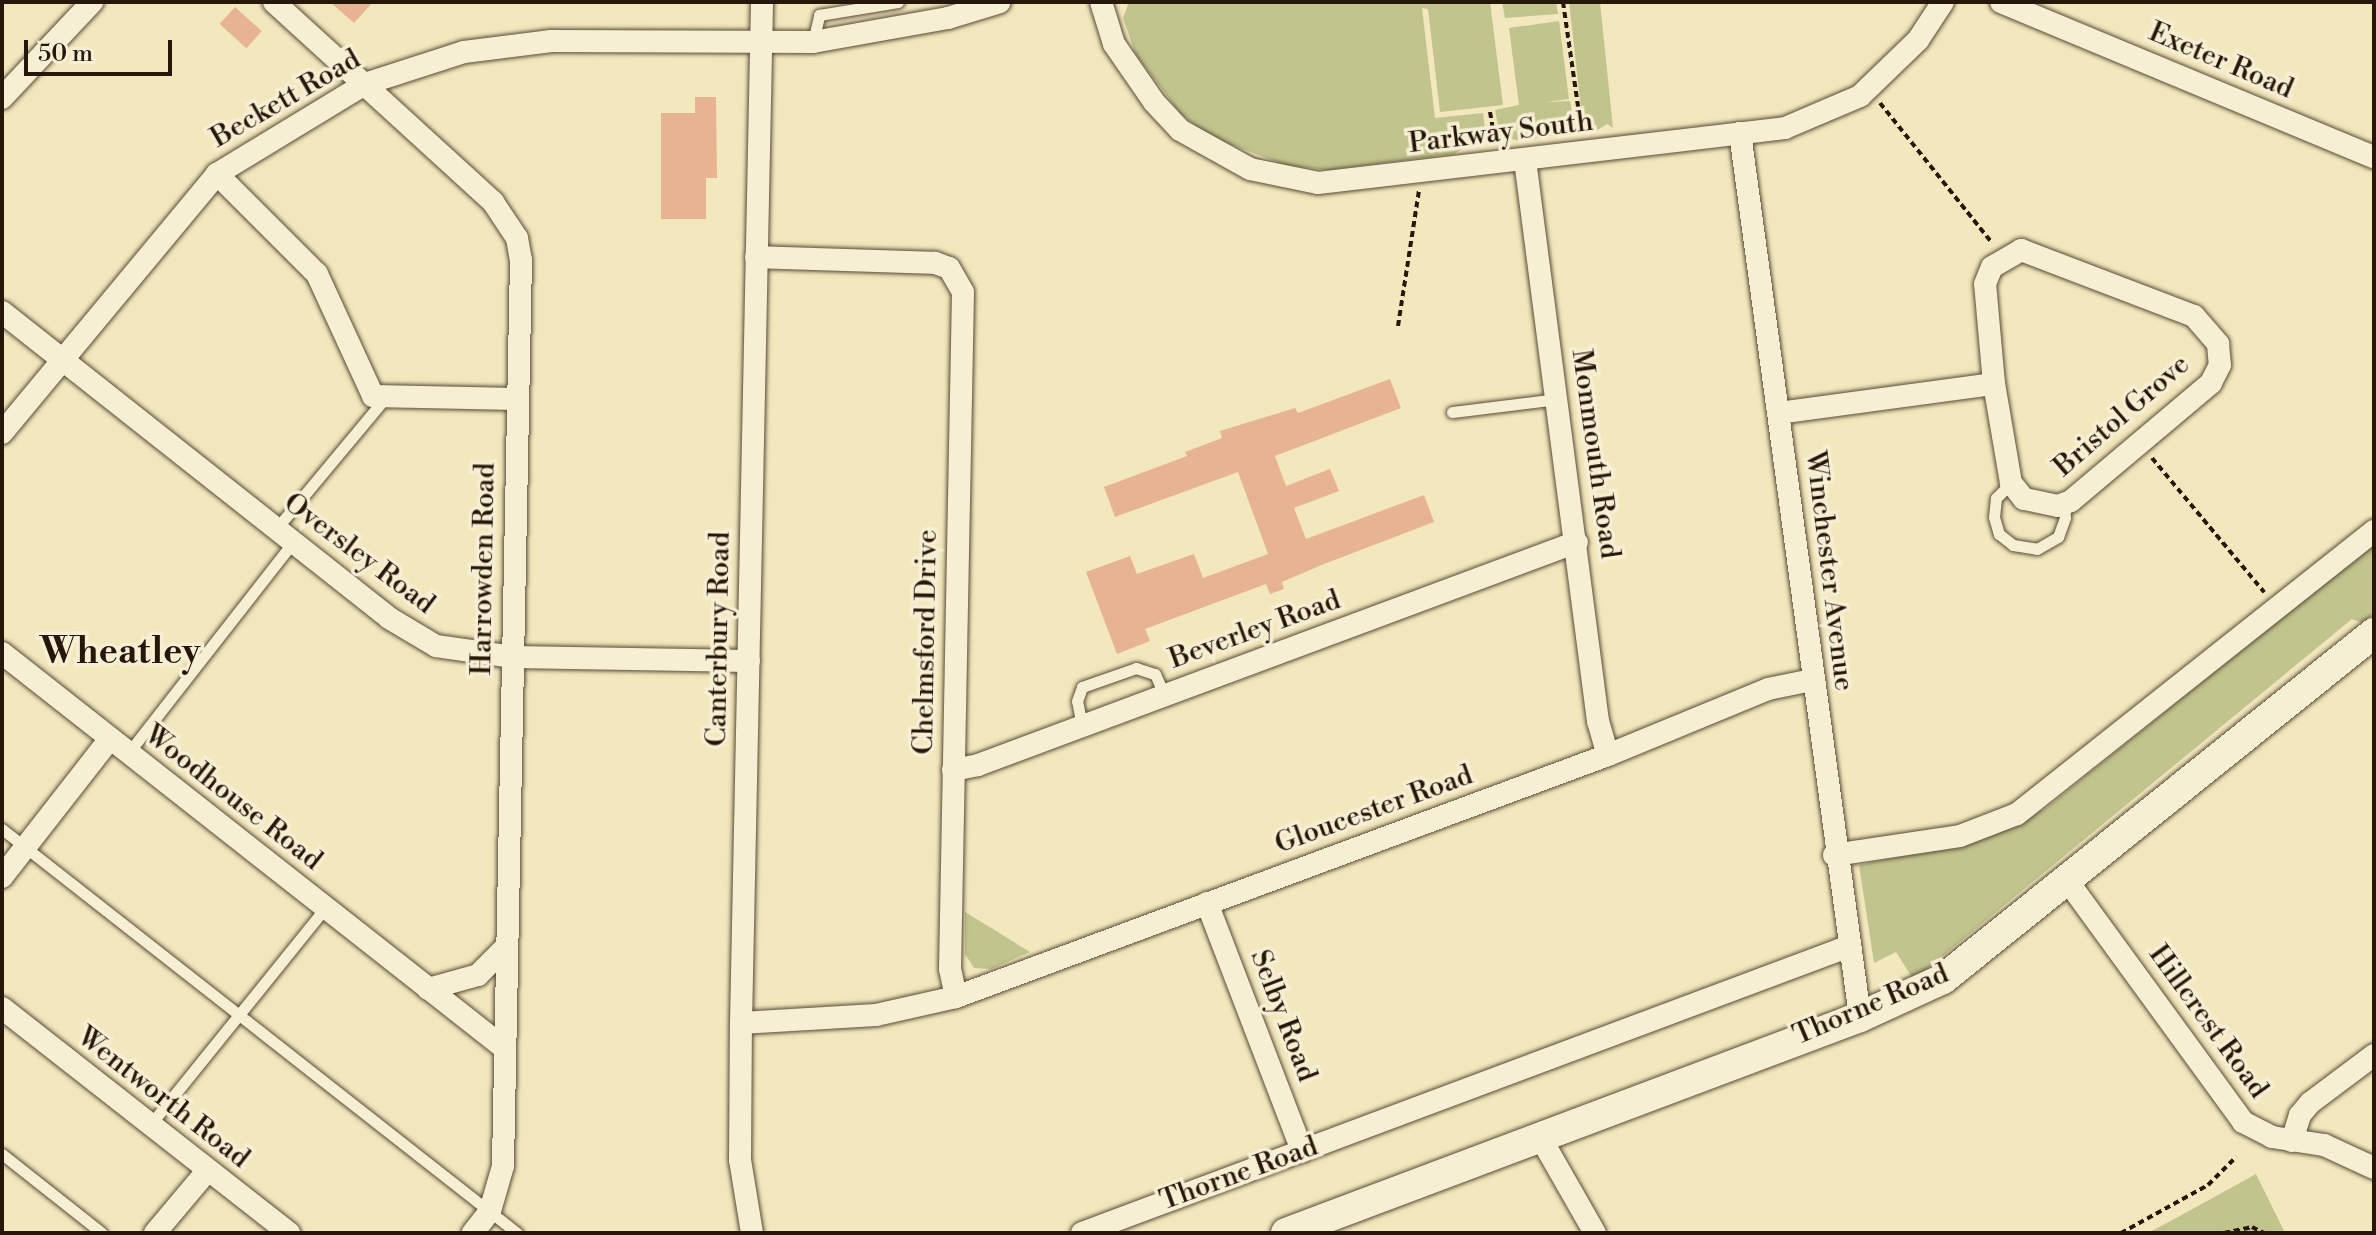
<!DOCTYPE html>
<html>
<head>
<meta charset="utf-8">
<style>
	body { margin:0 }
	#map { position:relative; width:2376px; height:1235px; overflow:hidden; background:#f3e7bd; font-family:"Libre Bodoni",serif }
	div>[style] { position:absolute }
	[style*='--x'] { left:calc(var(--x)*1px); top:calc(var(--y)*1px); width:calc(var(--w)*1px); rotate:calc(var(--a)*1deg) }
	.green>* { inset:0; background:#c1c48d }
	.building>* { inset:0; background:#e6b490; transform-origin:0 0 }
	.path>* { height:4px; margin-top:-2px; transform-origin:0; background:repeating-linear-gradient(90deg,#251709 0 6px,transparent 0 10px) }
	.roads { filter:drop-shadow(0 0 2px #584b36) drop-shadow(0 0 2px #584b36) }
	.lane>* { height:11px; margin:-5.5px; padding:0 5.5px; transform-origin:5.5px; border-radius:5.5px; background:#f7efd4 }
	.street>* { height:22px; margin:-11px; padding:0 11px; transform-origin:11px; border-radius:11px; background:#f7efd4 }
	.secondary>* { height:30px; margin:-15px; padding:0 15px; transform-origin:15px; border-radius:15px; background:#f7efd4 }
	span { translate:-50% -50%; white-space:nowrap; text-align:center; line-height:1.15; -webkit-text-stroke:7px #f7efd4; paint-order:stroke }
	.street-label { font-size:28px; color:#251709 }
	.district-label { font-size:36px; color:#251709; font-weight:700 }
	.frame { position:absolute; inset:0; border:4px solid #251709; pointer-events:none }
	.scale { position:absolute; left:24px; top:40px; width:148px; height:36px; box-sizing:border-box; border:4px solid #251709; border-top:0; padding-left:10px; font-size:24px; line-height:28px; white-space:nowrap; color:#251709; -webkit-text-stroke:6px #f7efd4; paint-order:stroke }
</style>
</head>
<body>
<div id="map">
	<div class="green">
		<i style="clip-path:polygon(1129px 2px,1490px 2px,1503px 105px,1440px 112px,1428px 9px,1422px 8px,1435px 118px,1483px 113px,1486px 136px,1454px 154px,1329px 170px,1288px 166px,1211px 137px,1181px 114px,1136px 55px,1123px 18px)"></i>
		<i style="clip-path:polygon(1502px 2px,1556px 2px,1558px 14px,1505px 18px)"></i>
		<i style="clip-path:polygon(1569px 2px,1600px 2px,1613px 128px,1607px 124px,1596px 131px,1582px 117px)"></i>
		<i style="clip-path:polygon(1559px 21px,1569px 99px,1546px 102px,1570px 101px,1575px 126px,1571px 132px,1520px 141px,1500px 136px,1495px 110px,1519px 105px,1509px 28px)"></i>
		<i style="clip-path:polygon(2374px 543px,2374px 614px,2362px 623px,2352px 619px,1922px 973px,1913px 979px,1896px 952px,1874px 963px,1859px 865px,1956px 845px,2022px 822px,2046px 808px)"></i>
		<i style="clip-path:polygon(965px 912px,1030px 952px,991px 969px,974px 968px,965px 954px)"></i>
		<i style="clip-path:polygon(2256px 1174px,2285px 1233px,2148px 1233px,2178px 1217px)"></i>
	</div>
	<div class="building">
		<i style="clip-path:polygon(330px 2px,373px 2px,354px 23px)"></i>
		<i style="left:235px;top:7px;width:36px;height:23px;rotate:42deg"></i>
		<i style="clip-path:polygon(695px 97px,716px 97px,717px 178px,706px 178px,706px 219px,661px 219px,661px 113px,695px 113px)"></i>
		<i style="clip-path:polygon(1390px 379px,1401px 408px,1275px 456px,1286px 486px,1330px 469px,1339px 491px,1294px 508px,1306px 539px,1424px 495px,1434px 522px,1324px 564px,1282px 582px,1284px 589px,1270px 594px,1266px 584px,1145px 629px,1150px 641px,1117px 654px,1086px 572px,1130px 556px,1137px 574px,1194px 554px,1203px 578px,1268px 554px,1238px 472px,1115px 517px,1104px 487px,1187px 456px,1185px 452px,1222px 438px,1220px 431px,1295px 408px,1298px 413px)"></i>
	</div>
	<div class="path">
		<i style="--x:1563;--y:2;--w:133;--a:81.8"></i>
		<i style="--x:1880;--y:103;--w:179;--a:51.3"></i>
		<i style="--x:1490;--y:112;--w:29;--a:80"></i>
		<i style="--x:1398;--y:326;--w:137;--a:-81.2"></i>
		<i style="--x:2152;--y:458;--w:175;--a:50.1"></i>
		<i style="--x:2121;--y:1233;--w:99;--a:-28.9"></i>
		<i style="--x:2208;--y:1185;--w:40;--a:-45"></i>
		<i style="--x:2224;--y:1233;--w:29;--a:-12"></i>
		<i style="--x:2252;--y:1227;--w:13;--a:27"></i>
	</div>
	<div class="roads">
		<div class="lane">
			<i style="--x:813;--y:42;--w:28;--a:-77"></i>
			<i style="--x:819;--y:15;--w:80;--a:-9.3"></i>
			<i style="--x:1452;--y:412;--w:107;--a:-7"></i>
			<i style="--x:2011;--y:483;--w:21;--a:135"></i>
			<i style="--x:1996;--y:498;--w:19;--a:96"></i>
			<i style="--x:1994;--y:517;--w:18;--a:74"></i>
			<i style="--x:1999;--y:534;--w:18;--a:38"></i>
			<i style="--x:2013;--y:545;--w:24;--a:9"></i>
			<i style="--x:2037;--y:549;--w:24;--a:-30"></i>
			<i style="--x:2058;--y:537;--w:20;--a:-70"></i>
			<i style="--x:2065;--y:518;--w:14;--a:-94"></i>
			<i style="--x:276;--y:529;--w:172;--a:-50.2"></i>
			<i style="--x:1082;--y:726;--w:25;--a:-101"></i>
			<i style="--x:1077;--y:701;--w:15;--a:-70"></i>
			<i style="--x:1082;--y:687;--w:57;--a:-19.4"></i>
			<i style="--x:1136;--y:668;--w:20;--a:18"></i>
			<i style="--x:1155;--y:674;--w:24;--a:66"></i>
			<i style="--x:129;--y:752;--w:266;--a:-52"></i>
			<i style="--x:2;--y:829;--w:655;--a:38.11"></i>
			<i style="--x:150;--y:1125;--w:279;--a:-51.1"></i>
			<i style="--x:2;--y:1154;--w:127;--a:38.3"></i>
		</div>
		<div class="street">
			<i style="--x:274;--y:2;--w:297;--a:42.4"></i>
			<i style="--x:493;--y:202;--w:43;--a:56.3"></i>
			<i style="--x:517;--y:238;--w:22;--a:80"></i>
			<i style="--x:521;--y:260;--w:906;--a:91.14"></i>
			<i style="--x:503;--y:1166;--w:47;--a:106.1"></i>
			<i style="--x:490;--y:1211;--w:28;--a:128"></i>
			<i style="--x:1101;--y:2;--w:44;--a:72.8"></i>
			<i style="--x:1114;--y:44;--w:70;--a:55.4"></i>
			<i style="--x:1154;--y:102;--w:38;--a:47"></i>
			<i style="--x:1180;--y:130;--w:80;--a:29.1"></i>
			<i style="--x:1250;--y:169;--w:69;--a:11.6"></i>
			<i style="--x:1318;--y:183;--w:470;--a:-6.7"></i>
			<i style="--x:1785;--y:128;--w:82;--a:-23.1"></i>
			<i style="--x:1860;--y:96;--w:81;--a:-44"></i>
			<i style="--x:1918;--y:40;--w:45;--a:-56.7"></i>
			<i style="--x:2001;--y:2;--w:404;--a:22.6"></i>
			<i style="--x:2;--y:98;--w:132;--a:-46.8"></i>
			<i style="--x:1740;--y:133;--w:892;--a:82.27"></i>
			<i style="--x:1525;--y:160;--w:566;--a:82.59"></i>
			<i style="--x:1598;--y:721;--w:35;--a:74"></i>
			<i style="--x:217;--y:174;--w:141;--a:45"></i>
			<i style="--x:317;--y:274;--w:134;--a:65.3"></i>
			<i style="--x:373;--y:396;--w:144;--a:1.2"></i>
			<i style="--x:2021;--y:250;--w:185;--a:20.9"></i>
			<i style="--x:2194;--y:316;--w:37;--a:49"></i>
			<i style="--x:2218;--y:344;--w:21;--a:85"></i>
			<i style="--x:2220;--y:365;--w:20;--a:117"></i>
			<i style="--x:2211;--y:383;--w:183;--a:139.9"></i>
			<i style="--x:2071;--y:501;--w:14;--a:159"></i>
			<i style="--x:2058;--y:506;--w:35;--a:-168"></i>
			<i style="--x:2024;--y:499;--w:21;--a:-129"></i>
			<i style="--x:2011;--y:483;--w:100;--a:-99.7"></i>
			<i style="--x:1994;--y:384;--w:100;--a:-95.1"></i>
			<i style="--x:1985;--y:284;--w:18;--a:-68"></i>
			<i style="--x:1992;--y:267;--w:34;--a:-30"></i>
			<i style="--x:2;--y:312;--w:493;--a:38.3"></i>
			<i style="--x:389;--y:618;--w:55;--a:30.8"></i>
			<i style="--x:436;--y:646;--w:78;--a:8.1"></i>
			<i style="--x:513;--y:657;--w:236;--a:1"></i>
			<i style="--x:1779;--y:413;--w:217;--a:-7.7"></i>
			<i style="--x:2;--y:433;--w:337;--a:-50.3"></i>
			<i style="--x:217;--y:174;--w:173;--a:-31.3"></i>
			<i style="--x:365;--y:84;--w:104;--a:-17.9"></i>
			<i style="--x:464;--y:52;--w:88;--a:-7.2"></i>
			<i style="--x:551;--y:41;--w:262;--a:0.2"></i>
			<i style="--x:813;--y:42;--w:137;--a:-10.1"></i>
			<i style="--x:948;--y:18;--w:54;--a:-17.1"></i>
			<i style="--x:2;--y:653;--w:637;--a:38.18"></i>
			<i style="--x:953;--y:770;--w:25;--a:-11"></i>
			<i style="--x:978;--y:765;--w:639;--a:-20.42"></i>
			<i style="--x:1834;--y:855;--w:127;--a:-8.6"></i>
			<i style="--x:1960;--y:836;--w:61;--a:-21.1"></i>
			<i style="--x:2017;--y:814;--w:456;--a:-38.4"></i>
			<i style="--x:2;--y:877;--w:175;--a:-52"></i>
			<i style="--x:2069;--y:883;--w:296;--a:53.9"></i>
			<i style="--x:2243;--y:1122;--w:33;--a:27"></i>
			<i style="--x:2272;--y:1137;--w:53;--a:8.7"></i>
			<i style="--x:2324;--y:1145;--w:55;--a:24.7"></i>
			<i style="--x:1207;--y:903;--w:266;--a:69"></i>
			<i style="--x:428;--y:989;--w:52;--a:-15.6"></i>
			<i style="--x:478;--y:975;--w:38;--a:-45"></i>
			<i style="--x:956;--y:997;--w:695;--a:-20.36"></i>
			<i style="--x:1608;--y:755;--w:173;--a:-22.4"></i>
			<i style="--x:1768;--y:689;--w:45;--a:-11.6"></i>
			<i style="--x:2;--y:1008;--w:365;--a:38.1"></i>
			<i style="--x:741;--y:1023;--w:135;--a:-3.4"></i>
			<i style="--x:876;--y:1015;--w:82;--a:-12.7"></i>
			<i style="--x:956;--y:997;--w:29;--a:-102"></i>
			<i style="--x:950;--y:969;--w:677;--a:-88.9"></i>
			<i style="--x:963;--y:292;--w:28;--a:-120"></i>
			<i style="--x:949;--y:268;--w:15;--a:-160"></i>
			<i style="--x:935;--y:263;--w:179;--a:-178.1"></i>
			<i style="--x:1539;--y:1135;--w:113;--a:60.3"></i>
			<i style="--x:2292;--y:1141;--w:27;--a:-73"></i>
			<i style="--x:2300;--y:1115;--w:16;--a:-50"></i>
			<i style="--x:2310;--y:1103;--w:80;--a:-36.9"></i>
			<i style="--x:155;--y:1233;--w:81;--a:-50"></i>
			<i style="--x:752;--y:1233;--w:74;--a:-99.3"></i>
			<i style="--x:740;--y:1160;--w:137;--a:-89.6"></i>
			<i style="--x:741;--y:1023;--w:1021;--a:-88.82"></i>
			<i style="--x:1082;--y:1233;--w:817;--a:-20.5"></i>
		</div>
		<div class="secondary">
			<i style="--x:1286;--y:1233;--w:613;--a:-20.62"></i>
			<i style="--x:1860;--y:1017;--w:91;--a:-24.6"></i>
			<i style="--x:1943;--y:979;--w:553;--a:-38.76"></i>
		</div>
	</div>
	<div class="street-label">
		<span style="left:2221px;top:61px;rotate:23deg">Exeter Road</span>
		<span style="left:286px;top:99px;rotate:-30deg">Beckett Road</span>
		<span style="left:1501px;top:133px;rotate:-7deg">Parkway South</span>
		<span style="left:2122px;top:416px;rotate:-41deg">Bristol Grove</span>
		<span style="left:1595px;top:454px;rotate:82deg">Monmouth Road</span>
		<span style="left:359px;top:554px;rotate:37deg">Oversley Road</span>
		<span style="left:484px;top:569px;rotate:-89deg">Harrowden Road</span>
		<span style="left:1829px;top:571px;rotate:83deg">Winchester Avenue</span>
		<span style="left:1255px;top:630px;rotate:-20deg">Beverley Road</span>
		<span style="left:719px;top:639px;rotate:-89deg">Canterbury Road</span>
		<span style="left:926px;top:642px;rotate:-89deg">Chelmsford Drive</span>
		<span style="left:233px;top:798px;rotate:38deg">Woodhouse Road</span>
		<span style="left:1374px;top:810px;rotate:-20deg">Gloucester Road</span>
		<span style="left:1871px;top:1005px;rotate:-23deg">Thorne Road</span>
		<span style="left:1283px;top:1016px;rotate:69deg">Selby Road</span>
		<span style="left:2208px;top:1022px;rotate:54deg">Hillcrest Road</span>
		<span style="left:163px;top:1098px;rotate:38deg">Wentworth Road</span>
		<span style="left:1239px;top:1174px;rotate:-20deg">Thorne Road</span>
	</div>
	<div class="district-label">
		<span style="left:120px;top:653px">Wheatley</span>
	</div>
	<div class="frame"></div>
	<div class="scale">50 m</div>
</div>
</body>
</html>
